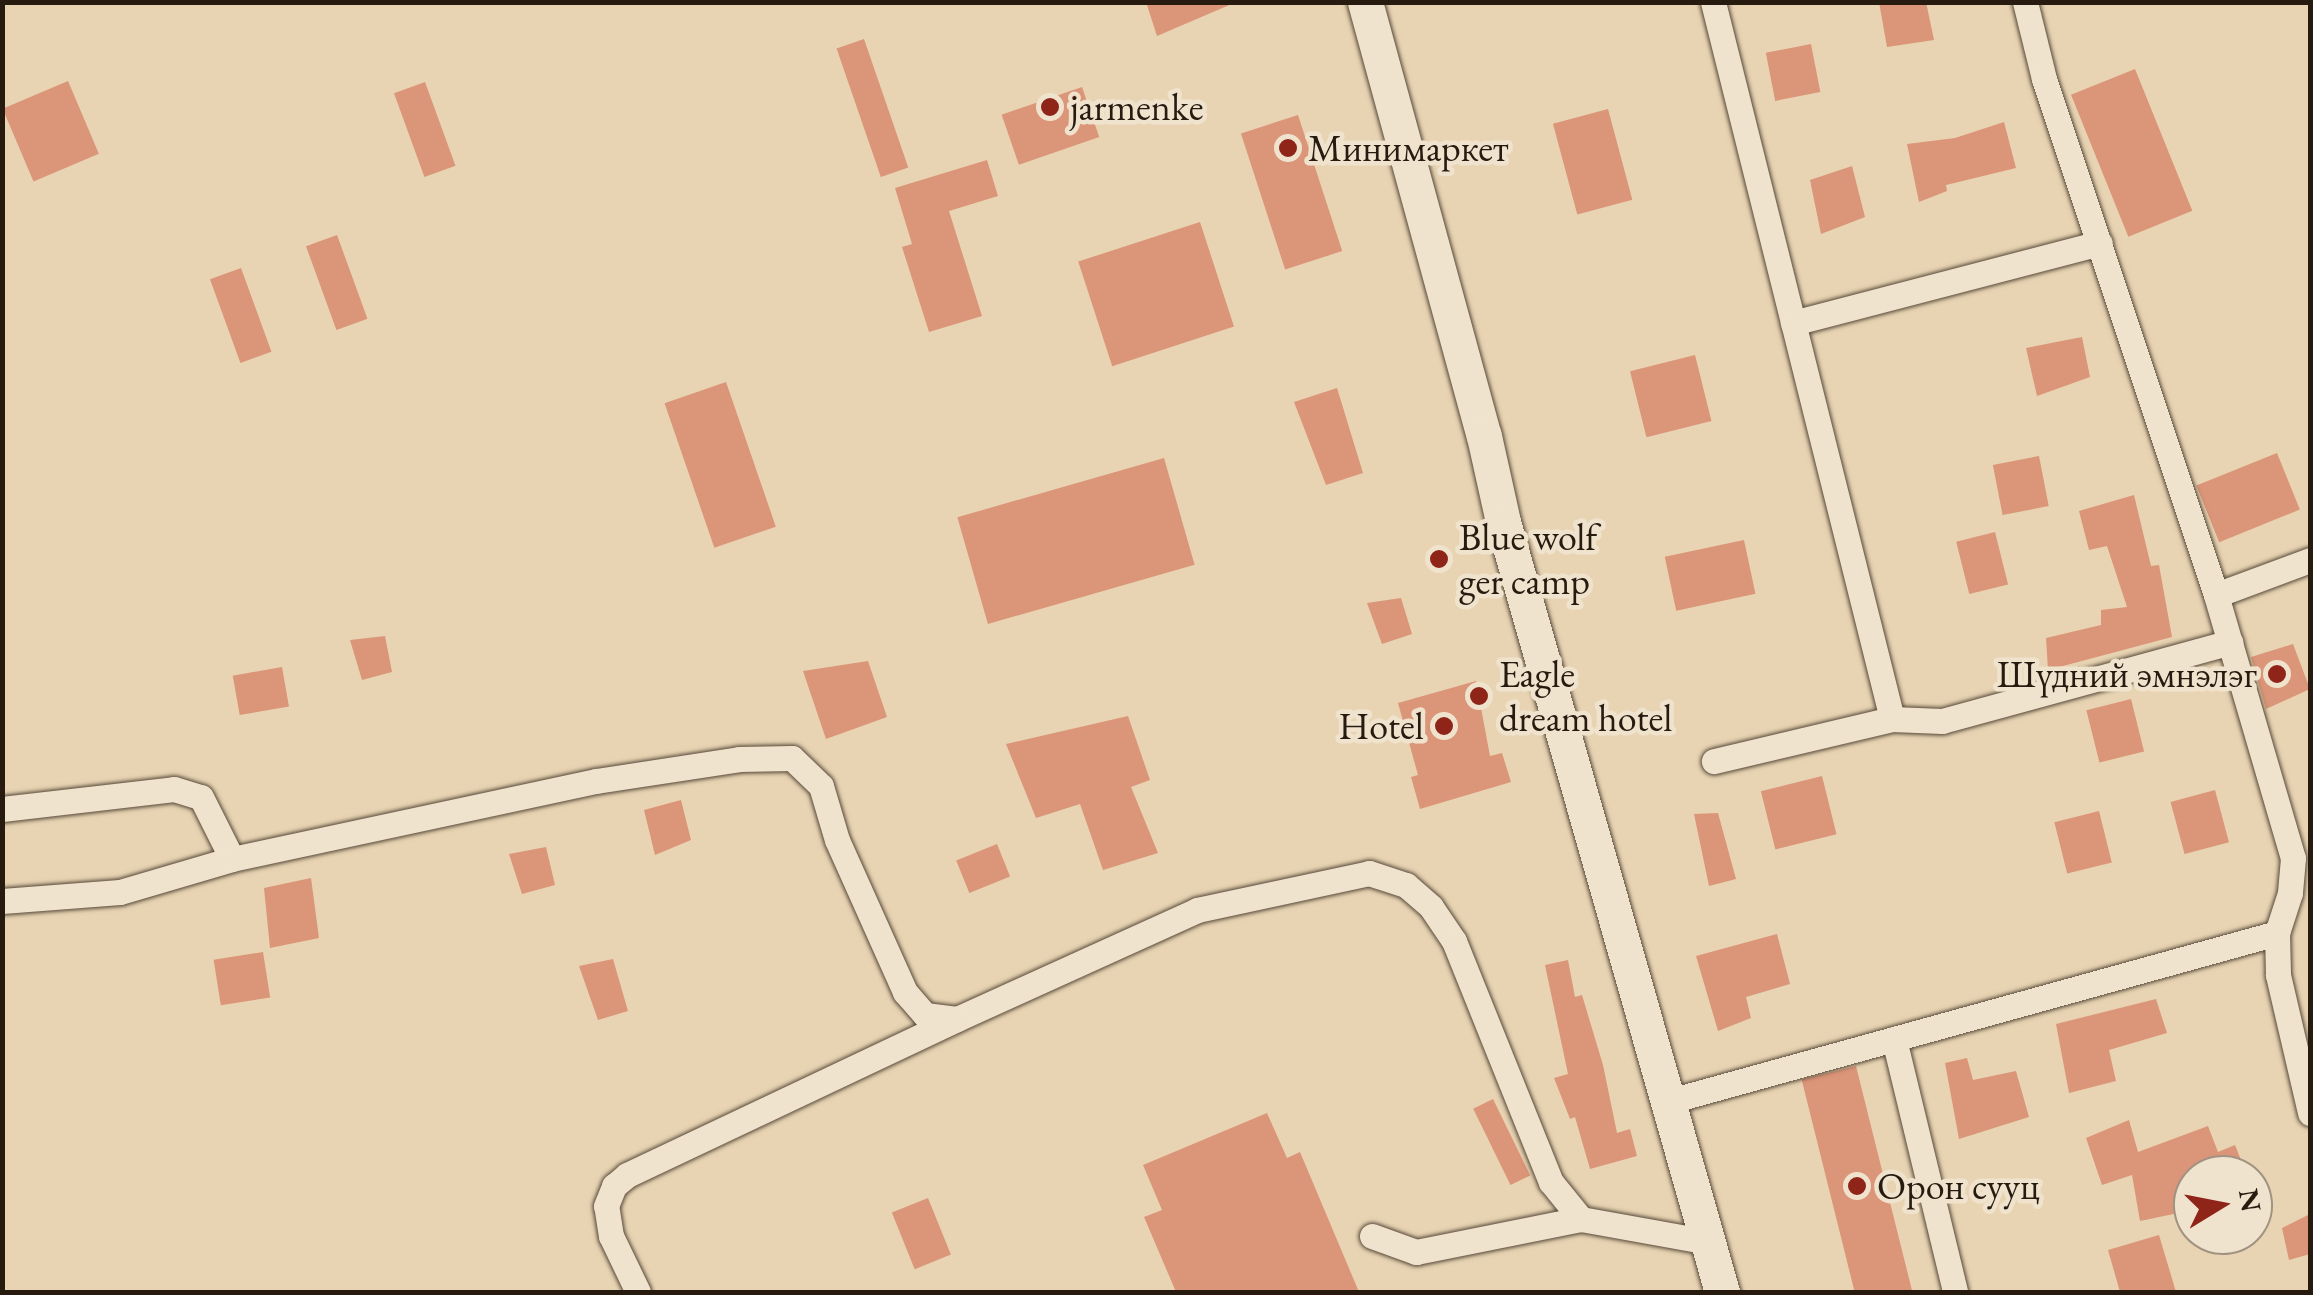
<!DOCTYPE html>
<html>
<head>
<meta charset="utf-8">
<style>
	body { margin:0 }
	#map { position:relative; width:2313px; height:1295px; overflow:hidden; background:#e8d4b3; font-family:"EB Garamond",serif }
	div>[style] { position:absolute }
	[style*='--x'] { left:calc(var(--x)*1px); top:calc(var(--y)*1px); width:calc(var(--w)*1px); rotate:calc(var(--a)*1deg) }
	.building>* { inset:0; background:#db9578; transform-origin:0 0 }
	.roads { filter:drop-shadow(0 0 2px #574939) drop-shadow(0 0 2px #574939) }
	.street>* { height:25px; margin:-12.5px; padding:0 12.5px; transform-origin:12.5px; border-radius:12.5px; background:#f0e3ce }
	.secondary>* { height:35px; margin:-17.5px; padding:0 17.5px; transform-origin:17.5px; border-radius:17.5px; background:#f0e3ce }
	.dots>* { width:28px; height:28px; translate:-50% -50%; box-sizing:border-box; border:5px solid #f0e3ce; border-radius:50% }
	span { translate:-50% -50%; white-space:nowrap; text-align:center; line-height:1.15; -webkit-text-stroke:9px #f0e3ce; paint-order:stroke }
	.poi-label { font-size:38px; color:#271b10 }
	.left { translate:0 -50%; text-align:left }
	.right { translate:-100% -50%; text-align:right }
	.frame { position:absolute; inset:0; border:5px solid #271b10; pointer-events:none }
	.north { position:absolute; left:2173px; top:1155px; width:100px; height:100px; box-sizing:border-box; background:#f0e3ce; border:2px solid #a09382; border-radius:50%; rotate:80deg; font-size:28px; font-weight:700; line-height:40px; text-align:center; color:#271b10 }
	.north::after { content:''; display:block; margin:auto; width:35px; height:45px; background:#8f2418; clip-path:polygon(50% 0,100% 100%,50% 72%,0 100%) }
</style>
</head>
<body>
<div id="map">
	<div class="building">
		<i style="clip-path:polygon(1146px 2px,1234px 2px,1234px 3px,1157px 36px)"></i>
		<i style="clip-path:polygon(1879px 2px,1926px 2px,1934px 40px,1887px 47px)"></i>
		<i style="left:864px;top:39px;width:136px;height:29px;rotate:71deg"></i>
		<i style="left:1811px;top:44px;width:49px;height:46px;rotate:79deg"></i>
		<i style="left:2135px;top:69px;width:153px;height:69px;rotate:68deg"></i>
		<i style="left:68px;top:81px;width:79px;height:71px;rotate:67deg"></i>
		<i style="left:425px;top:82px;width:89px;height:33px;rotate:70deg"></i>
		<i style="left:1082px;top:87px;width:53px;height:85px;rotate:71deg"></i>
		<i style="left:1608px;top:109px;width:94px;height:57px;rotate:75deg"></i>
		<i style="left:1298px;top:115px;width:143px;height:60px;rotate:72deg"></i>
		<i style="clip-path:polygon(2004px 122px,2016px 168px,1946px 185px,1947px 191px,1919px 202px,1907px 144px,1955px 138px)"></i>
		<i style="clip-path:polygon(987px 160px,998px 196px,949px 211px,982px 316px,929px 332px,902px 247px,912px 244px,895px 188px)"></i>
		<i style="clip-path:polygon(1852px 166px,1865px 217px,1821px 234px,1810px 180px)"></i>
		<i style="left:1200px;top:222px;width:110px;height:128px;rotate:72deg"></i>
		<i style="left:337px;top:235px;width:89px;height:33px;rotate:70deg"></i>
		<i style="left:241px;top:268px;width:89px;height:33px;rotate:70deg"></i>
		<i style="clip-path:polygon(2082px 337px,2090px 377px,2037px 396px,2026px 348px)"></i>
		<i style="left:1695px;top:355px;width:68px;height:67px;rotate:76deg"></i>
		<i style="left:726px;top:382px;width:153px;height:65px;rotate:71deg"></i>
		<i style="clip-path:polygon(1337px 388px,1363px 473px,1326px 485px,1294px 402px)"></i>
		<i style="left:2277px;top:453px;width:61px;height:87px;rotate:68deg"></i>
		<i style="left:2039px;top:456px;width:51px;height:47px;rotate:79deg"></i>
		<i style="left:1164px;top:458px;width:111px;height:215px;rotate:74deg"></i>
		<i style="clip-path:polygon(2134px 495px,2151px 566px,2159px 565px,2172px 637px,2048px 670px,2046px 638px,2101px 625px,2101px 610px,2127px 607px,2107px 546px,2089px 550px,2079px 511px)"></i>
		<i style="left:1995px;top:532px;width:54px;height:40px;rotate:76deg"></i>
		<i style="left:1744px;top:540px;width:55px;height:81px;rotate:78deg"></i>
		<i style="clip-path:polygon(1401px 598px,1412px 634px,1382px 644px,1367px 603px)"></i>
		<i style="clip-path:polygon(385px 636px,392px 672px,362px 680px,350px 640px)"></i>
		<i style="clip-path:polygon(2293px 644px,2310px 689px,2266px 709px,2251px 657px)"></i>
		<i style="clip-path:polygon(868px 661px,887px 717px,826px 739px,803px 671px)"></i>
		<i style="left:282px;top:667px;width:40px;height:50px;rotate:80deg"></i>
		<i style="clip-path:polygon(1476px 681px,1490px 756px,1502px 753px,1511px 782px,1420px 809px,1411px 777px,1418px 775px,1398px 703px)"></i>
		<i style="left:2131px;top:699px;width:54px;height:46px;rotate:76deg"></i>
		<i style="clip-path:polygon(1128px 716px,1150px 780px,1131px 787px,1158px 853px,1103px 870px,1080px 804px,1036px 818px,1006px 744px)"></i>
		<i style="left:1822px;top:776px;width:60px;height:63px;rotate:76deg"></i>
		<i style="left:2215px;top:790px;width:54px;height:46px;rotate:75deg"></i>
		<i style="clip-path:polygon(681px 800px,691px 840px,655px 855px,644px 810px)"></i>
		<i style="left:2099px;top:811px;width:53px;height:46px;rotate:76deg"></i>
		<i style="clip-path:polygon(1718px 813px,1736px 879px,1709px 886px,1694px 814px)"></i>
		<i style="left:997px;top:844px;width:35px;height:44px;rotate:68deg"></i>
		<i style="clip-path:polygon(546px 847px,555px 885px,522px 894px,509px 854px)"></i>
		<i style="clip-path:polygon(311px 878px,319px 938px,270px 948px,264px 888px)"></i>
		<i style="clip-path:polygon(1777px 934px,1790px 984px,1746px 997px,1751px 1018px,1718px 1031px,1696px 956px)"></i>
		<i style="left:263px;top:952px;width:46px;height:50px;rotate:81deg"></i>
		<i style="clip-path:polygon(613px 959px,628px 1011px,598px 1020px,579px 966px)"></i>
		<i style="clip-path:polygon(1568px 960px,1575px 997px,1582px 995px,1603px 1065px,1617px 1133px,1630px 1129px,1637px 1156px,1590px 1169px,1575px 1117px,1570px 1119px,1554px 1078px,1568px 1074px,1545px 965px)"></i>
		<i style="clip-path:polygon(2156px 999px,2167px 1033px,2109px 1050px,2116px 1081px,2069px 1093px,2056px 1024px)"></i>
		<i style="clip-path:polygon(1967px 1058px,1973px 1080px,2016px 1071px,2029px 1117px,1959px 1139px,1945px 1063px)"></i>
		<i style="left:1856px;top:1066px;width:233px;height:56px;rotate:76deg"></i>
		<i style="left:1493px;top:1099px;width:85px;height:22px;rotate:64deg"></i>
		<i style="clip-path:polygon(1267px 1113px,1287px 1158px,1300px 1152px,1359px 1292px,1176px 1292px,1144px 1217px,1162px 1210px,1143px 1165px)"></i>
		<i style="clip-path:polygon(2129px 1120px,2138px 1152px,2208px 1126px,2218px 1152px,2235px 1145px,2247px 1175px,2193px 1175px,2193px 1210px,2140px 1221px,2132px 1175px,2102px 1185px,2086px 1138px)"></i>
		<i style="left:928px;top:1198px;width:61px;height:39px;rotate:68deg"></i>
		<i style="clip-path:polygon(2310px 1214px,2310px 1254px,2289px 1260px,2282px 1228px)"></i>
		<i style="clip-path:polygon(2159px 1235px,2176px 1292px,2120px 1292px,2108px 1250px)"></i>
	</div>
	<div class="roads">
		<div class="street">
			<i style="--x:1713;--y:2;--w:739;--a:75.98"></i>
			<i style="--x:1892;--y:719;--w:183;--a:166.7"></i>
			<i style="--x:2025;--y:2;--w:79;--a:76.1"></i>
			<i style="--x:2044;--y:79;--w:544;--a:71.57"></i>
			<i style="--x:2216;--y:595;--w:274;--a:73.7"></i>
			<i style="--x:2293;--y:858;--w:35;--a:95"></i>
			<i style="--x:2290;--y:893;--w:42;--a:108"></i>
			<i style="--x:2277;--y:933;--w:42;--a:88.6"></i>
			<i style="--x:2278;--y:975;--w:142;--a:76.9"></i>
			<i style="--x:1793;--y:323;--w:317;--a:-14.6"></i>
			<i style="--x:2216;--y:595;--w:100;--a:-20.4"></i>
			<i style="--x:1892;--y:719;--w:50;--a:2.3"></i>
			<i style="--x:1942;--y:721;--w:299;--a:-15.3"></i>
			<i style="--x:2;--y:809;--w:173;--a:-6.6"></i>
			<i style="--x:174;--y:789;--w:28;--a:17"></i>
			<i style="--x:201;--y:797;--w:69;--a:63.4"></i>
			<i style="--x:2;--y:901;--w:118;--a:-4.4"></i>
			<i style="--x:120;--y:892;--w:117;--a:-16.4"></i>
			<i style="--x:232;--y:859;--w:372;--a:-12.1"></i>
			<i style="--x:596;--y:781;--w:145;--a:-8.7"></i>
			<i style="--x:739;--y:759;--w:53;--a:-1.1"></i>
			<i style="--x:792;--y:758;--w:40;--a:44"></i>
			<i style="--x:821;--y:786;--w:56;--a:73.5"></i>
			<i style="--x:837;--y:840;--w:167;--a:65.9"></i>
			<i style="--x:905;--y:992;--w:30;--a:49"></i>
			<i style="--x:925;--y:1015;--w:32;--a:7"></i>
			<i style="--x:957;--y:1019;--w:264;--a:-24.4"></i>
			<i style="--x:1197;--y:910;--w:176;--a:-12.1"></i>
			<i style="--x:1369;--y:873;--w:39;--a:18"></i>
			<i style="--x:1406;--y:885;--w:33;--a:41"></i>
			<i style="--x:1431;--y:907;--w:41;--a:55.9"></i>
			<i style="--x:1454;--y:941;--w:260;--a:68.1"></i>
			<i style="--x:1551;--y:1182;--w:48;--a:51"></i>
			<i style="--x:1581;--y:1219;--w:130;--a:10.2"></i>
			<i style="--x:1894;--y:1039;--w:260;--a:76.4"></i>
			<i style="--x:1666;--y:1102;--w:634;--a:-15.46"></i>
			<i style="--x:1372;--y:1236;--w:47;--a:20"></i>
			<i style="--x:1416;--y:1252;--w:168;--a:-11.3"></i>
			<i style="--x:638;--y:1292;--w:62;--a:-115.7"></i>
			<i style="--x:611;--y:1236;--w:30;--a:-99"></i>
			<i style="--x:606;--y:1206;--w:22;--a:-68"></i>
			<i style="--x:614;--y:1186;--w:17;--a:-40"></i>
			<i style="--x:627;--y:1175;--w:365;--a:-25.3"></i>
		</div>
		<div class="secondary">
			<i style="--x:1365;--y:2;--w:450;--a:74.7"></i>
			<i style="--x:1484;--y:436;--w:88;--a:77.5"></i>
			<i style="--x:1503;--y:522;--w:801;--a:74.12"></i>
		</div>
	</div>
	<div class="dots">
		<i style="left:1050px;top:107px;background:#8f2418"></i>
		<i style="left:1288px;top:148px;background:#8f2418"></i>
		<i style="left:1439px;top:559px;background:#8f2418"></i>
		<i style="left:2277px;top:674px;background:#8f2418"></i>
		<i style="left:1479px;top:696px;background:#8f2418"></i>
		<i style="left:1444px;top:726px;background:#8f2418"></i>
		<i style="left:1857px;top:1186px;background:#8f2418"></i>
	</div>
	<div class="poi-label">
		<span class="left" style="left:1070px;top:107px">jarmenke</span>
		<span class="left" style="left:1308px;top:148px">Минимаркет</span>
		<span class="left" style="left:1459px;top:559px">Blue wolf<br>ger camp</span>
		<span class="left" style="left:1499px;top:696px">Eagle<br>dream hotel</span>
		<span class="right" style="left:2257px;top:674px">Шүдний эмнэлэг</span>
		<span class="right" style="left:1424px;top:726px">Hotel</span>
		<span class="left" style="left:1877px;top:1186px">Орон сууц</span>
	</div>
	<div class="frame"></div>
	<div class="north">N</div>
</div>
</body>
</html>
